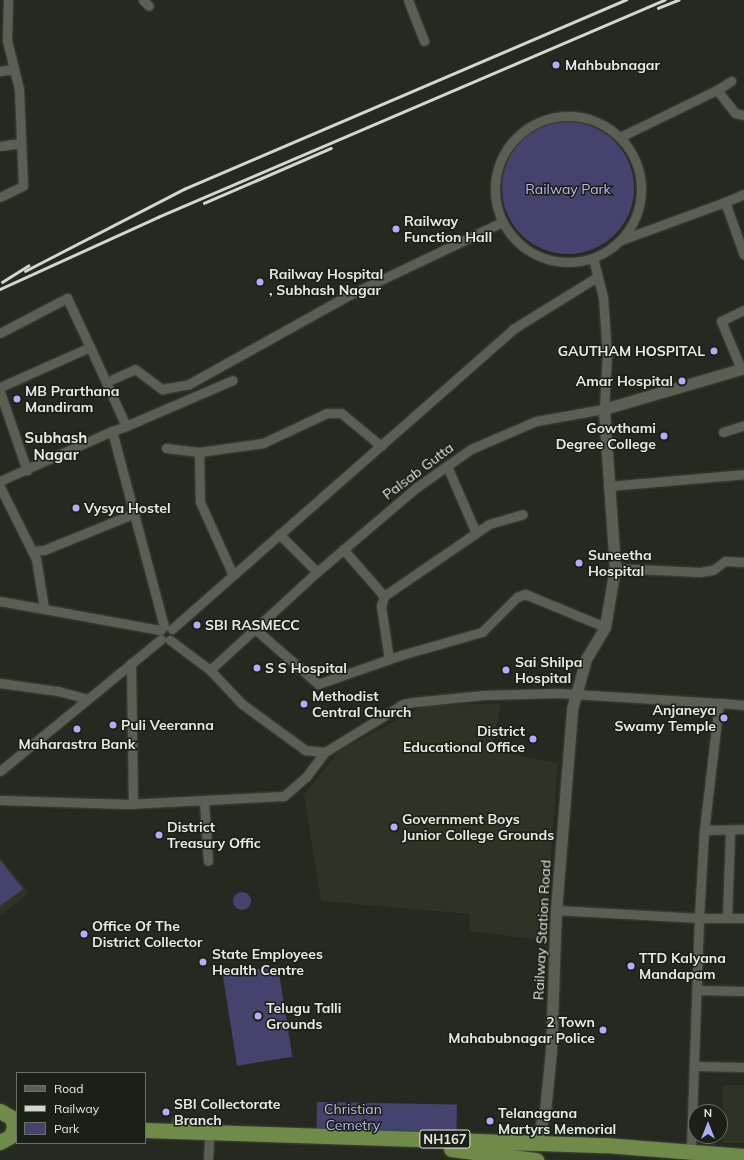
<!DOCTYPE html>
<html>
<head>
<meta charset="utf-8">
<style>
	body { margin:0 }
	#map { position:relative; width:744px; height:1160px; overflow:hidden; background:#25291f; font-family:Mulish,sans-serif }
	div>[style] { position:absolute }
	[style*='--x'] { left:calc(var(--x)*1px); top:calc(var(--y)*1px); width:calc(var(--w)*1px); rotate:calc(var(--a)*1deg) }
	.built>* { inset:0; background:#2d3425; transform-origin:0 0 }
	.green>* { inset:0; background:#44436e; transform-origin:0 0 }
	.round { border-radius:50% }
	.roads { filter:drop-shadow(0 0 1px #42463e) drop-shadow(0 0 1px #42463e) }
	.pedestrian>* { height:7px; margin:-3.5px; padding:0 3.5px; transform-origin:3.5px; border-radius:3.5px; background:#5a5f54 }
	.minor>* { height:9px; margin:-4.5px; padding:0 4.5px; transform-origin:4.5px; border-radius:4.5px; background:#5a5f54 }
	.minor>.ring { margin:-4.5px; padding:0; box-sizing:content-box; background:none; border:9px solid #5a5f54; border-radius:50% }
	.tertiary>* { height:11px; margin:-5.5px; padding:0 5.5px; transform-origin:5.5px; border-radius:5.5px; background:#5a5f54 }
	.trunk>* { height:15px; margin:-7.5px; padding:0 7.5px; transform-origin:7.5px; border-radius:7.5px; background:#708a49 }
	.rail>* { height:2.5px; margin:-1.25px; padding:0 1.25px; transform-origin:1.25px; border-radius:1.25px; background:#d3d6d0 }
	.dots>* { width:11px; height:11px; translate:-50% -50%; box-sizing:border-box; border:2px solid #1b1f16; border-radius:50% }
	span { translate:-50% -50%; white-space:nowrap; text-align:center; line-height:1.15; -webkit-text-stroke:3px #1b1f16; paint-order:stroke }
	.shield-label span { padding:1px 3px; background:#1b1f16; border:1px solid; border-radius:3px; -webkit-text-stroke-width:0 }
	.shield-label { font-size:13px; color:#e7eae4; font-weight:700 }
	.poi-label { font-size:14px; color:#e7eae4; font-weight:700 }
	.left { translate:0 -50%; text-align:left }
	.right { translate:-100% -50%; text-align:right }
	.park-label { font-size:14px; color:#b8b8f7 }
	.street-label { font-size:14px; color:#e7eae4 }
	.neighbourhood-label { font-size:15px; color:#e7eae4; font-weight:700 }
	.legend { position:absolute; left:16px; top:1072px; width:130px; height:72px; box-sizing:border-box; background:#1b1f16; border:1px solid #6d7068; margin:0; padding:5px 7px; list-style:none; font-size:12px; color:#e7eae4 }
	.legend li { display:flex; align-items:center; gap:8px; height:20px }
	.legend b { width:20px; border:1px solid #6d7068 }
	.north { position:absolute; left:688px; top:1104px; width:40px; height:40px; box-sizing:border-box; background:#1b1f16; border:1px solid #6d7068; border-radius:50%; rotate:0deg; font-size:11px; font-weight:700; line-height:16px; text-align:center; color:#e7eae4 }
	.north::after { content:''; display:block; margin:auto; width:14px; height:18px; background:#afaefa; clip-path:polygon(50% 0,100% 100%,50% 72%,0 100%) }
</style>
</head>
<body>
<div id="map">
	<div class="built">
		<i style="clip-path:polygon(501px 703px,491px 750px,558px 763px,544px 940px,469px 931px,470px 914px,321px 901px,304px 795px,339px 751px,423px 706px)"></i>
		<i style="clip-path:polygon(0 857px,29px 893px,0 916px)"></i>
		<i style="left:723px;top:1085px;width:21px;height:58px"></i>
	</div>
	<div class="green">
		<i class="round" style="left:502px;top:122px;width:132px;height:132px"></i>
		<i style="clip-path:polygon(0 860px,23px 889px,0 906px)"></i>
		<i class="round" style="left:233px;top:892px;width:18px;height:18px"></i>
		<i style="left:278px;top:966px;width:92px;height:56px;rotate:81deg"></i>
		<i style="left:317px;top:1102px;width:140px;height:29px;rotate:1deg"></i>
	</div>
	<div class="roads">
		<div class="pedestrian">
			<i style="--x:175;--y:1131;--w:12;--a:-85"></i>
		</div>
		<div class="minor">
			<i style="--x:143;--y:0;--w:8;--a:45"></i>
			<i style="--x:408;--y:0;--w:44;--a:68.7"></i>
			<i style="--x:0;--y:71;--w:14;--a:-8"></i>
			<i style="--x:717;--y:90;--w:17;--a:-33"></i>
			<i class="ring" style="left:495px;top:116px;width:137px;height:137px"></i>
			<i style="--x:620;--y:137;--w:108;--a:-25.9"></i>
			<i style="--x:717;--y:90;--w:29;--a:52"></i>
			<i style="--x:735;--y:113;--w:9;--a:13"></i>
			<i style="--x:0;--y:146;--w:21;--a:-8"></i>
			<i style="--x:744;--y:194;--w:21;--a:157"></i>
			<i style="--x:725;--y:202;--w:56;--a:70.3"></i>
			<i style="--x:0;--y:197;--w:25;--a:-26"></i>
			<i style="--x:23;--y:186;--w:97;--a:-92.4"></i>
			<i style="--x:19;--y:89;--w:50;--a:-103.8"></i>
			<i style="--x:7;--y:40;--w:40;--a:-88.6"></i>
			<i style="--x:621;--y:240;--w:111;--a:-20.1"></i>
			<i style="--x:0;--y:333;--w:76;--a:-27.6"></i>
			<i style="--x:67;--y:298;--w:54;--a:64.9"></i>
			<i style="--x:90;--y:347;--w:98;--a:156"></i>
			<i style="--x:90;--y:347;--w:87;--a:65.5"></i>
			<i style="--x:126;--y:426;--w:15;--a:160"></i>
			<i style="--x:741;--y:369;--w:52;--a:-112.6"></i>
			<i style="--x:721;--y:321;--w:25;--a:-26"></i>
			<i style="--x:113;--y:379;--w:24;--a:-24"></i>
			<i style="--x:135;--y:369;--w:34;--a:37"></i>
			<i style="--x:162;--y:389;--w:27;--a:-10"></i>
			<i style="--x:189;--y:384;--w:179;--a:-29.1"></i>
			<i style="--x:345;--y:297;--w:174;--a:-25.5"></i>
			<i style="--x:0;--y:392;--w:83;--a:71.1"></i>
			<i style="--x:126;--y:426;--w:116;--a:-23.3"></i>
			<i style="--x:723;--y:432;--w:22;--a:-18"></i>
			<i style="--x:166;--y:448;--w:33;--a:7"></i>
			<i style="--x:199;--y:452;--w:50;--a:88.9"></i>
			<i style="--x:200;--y:502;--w:78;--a:65.7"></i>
			<i style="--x:199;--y:452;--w:65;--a:-8"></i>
			<i style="--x:263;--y:443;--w:71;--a:-25.1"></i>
			<i style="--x:327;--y:413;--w:14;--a:0"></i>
			<i style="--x:341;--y:413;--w:52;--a:39.5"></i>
			<i style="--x:447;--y:466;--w:73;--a:66.6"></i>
			<i style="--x:0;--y:481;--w:123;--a:-24.1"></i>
			<i style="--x:112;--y:431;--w:202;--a:75.1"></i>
			<i style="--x:608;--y:486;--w:137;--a:-5"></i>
			<i style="--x:0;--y:487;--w:80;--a:63.4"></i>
			<i style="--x:36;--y:559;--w:50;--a:80.7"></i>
			<i style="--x:279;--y:534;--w:54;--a:45"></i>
			<i style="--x:317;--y:572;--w:131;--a:-40.4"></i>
			<i style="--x:417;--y:487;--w:66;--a:-35.1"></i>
			<i style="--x:471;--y:449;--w:71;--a:-23.3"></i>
			<i style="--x:536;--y:421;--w:69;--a:-10"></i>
			<i style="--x:604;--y:409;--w:55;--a:-86.9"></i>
			<i style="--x:607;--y:354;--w:57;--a:-94"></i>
			<i style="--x:603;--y:297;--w:40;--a:-104.4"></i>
			<i style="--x:343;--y:549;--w:62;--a:48.9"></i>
			<i style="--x:32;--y:551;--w:12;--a:-5"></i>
			<i style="--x:44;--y:550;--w:98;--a:-22.1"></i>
			<i style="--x:615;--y:568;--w:85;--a:2.7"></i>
			<i style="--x:700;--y:572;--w:13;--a:-9"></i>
			<i style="--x:713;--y:570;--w:15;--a:-37"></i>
			<i style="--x:725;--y:561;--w:19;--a:3"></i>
			<i style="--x:0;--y:601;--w:163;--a:10.3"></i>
			<i style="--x:172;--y:629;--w:454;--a:-41.3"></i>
			<i style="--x:513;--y:329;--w:99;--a:-31.8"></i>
			<i style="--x:255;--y:629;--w:84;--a:41.1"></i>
			<i style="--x:318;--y:684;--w:88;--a:-19.3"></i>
			<i style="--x:401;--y:655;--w:84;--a:-15.9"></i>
			<i style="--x:482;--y:632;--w:49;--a:-45"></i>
			<i style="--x:517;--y:597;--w:9;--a:-21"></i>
			<i style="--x:525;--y:594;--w:87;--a:22.4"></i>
			<i style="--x:170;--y:640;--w:50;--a:36.9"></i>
			<i style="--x:210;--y:670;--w:47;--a:46.7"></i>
			<i style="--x:242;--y:704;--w:78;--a:36.1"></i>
			<i style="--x:305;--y:750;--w:20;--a:6"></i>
			<i style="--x:325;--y:752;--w:92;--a:-31.6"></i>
			<i style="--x:403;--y:704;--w:10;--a:-11"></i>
			<i style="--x:413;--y:702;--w:71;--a:-5.6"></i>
			<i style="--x:484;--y:695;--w:74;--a:-1.5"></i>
			<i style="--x:558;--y:693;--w:161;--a:3.6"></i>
			<i style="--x:389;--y:659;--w:54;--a:-98.6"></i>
			<i style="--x:381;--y:606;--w:10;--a:-73"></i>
			<i style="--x:384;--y:596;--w:127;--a:-34.4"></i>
			<i style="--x:489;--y:524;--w:35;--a:-16"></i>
			<i style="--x:131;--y:663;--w:141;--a:89.2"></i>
			<i style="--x:210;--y:670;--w:145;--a:-42.5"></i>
			<i style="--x:0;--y:683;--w:59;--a:7.9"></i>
			<i style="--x:58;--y:691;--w:30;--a:15"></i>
			<i style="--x:744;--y:705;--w:25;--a:-175"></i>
			<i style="--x:719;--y:703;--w:128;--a:96.7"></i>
			<i style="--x:704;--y:830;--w:88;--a:93.3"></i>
			<i style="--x:699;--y:918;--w:45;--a:0"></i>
			<i style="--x:0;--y:771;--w:208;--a:-39.3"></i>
			<i style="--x:0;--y:800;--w:127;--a:1.8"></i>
			<i style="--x:127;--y:804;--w:157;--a:-2.9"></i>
			<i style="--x:284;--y:796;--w:29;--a:-41"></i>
			<i style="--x:306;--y:777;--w:31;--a:-53"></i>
			<i style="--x:204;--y:801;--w:60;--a:86.2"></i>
			<i style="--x:704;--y:830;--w:40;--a:-1.4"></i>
			<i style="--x:556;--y:910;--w:143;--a:3.2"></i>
			<i style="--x:699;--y:918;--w:234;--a:92"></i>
			<i style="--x:727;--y:918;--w:88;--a:-88"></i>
			<i style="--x:699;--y:990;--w:45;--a:1.3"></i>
			<i style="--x:696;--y:1066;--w:48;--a:1.2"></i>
			<i style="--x:208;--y:1160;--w:19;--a:-87"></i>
		</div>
		<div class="tertiary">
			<i style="--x:536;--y:1142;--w:32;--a:-74"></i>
			<i style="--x:545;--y:1111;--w:60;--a:-84.3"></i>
			<i style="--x:551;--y:1051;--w:141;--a:-88"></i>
			<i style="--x:556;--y:910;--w:202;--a:-85.4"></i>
			<i style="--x:572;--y:709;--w:52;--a:-74.4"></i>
			<i style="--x:586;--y:659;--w:37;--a:-59"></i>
			<i style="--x:605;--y:627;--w:60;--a:-80.4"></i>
			<i style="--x:615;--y:568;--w:159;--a:-94"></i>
			<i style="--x:604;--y:409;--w:146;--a:-16.3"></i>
		</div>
		<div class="trunk">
			<i style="--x:0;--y:1111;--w:14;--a:30"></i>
			<i style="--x:12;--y:1118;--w:9;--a:77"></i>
			<i style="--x:14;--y:1127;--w:9;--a:108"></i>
			<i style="--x:11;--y:1136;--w:13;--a:151"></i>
			<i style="--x:145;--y:1130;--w:461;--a:1.9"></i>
			<i style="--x:606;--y:1145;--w:138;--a:4.6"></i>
			<i style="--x:451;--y:1149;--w:86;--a:7.4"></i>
		</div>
	</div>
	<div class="rail">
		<i style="--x:658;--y:8;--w:22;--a:-22"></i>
		<i style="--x:204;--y:203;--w:138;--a:-23.4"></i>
		<i style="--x:25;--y:271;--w:179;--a:-27.3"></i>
		<i style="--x:184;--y:189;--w:481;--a:-23.2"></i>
		<i style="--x:2;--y:282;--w:31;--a:-32"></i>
		<i style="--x:0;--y:289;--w:174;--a:-24.5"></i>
		<i style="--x:158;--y:217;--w:551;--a:-23.21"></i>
	</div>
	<div class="dots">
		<i style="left:556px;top:65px;background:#afaefa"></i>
		<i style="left:396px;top:229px;background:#afaefa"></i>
		<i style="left:260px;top:282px;background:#afaefa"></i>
		<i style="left:714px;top:351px;background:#afaefa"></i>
		<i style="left:682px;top:381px;background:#afaefa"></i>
		<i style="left:17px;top:399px;background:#afaefa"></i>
		<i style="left:664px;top:436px;background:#afaefa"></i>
		<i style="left:76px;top:508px;background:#afaefa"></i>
		<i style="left:579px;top:563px;background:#afaefa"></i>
		<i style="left:197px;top:625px;background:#afaefa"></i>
		<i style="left:257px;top:668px;background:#afaefa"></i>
		<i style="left:506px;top:670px;background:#afaefa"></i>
		<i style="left:304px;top:704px;background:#afaefa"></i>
		<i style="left:724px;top:718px;background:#afaefa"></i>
		<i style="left:113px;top:725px;background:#afaefa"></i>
		<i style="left:77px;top:729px;background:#afaefa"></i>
		<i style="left:533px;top:739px;background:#afaefa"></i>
		<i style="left:394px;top:827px;background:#afaefa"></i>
		<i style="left:159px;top:835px;background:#afaefa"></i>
		<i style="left:84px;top:934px;background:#afaefa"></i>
		<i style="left:203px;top:962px;background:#afaefa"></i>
		<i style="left:631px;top:966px;background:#afaefa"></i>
		<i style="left:258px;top:1016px;background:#afaefa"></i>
		<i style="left:603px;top:1030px;background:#afaefa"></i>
		<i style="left:166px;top:1112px;background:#afaefa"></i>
		<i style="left:490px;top:1121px;background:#afaefa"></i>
	</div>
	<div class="shield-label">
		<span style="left:445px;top:1139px">NH167</span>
	</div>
	<div class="poi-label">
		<span class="left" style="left:565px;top:65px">Mahbubnagar</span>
		<span class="left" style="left:404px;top:229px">Railway<br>Function Hall</span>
		<span class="left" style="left:269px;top:282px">Railway Hospital<br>, Subhash Nagar</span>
		<span class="right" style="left:705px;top:351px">GAUTHAM HOSPITAL</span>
		<span class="right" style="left:673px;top:381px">Amar Hospital</span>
		<span class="left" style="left:25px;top:399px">MB Prarthana<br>Mandiram</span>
		<span class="right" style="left:656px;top:436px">Gowthami<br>Degree College</span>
		<span class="left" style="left:84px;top:508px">Vysya Hostel</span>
		<span class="left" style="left:588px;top:563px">Suneetha<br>Hospital</span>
		<span class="left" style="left:205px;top:625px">SBI RASMECC</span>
		<span class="left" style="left:515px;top:670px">Sai Shilpa<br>Hospital</span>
		<span class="left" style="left:265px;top:668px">S S Hospital</span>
		<span class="left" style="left:312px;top:704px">Methodist<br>Central Church</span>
		<span class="right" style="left:716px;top:718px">Anjaneya<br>Swamy Temple</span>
		<span class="left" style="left:121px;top:725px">Puli Veeranna</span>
		<span class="right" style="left:525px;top:739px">District<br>Educational Office</span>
		<span style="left:77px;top:744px">Maharastra Bank</span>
		<span class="left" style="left:402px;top:827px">Government Boys<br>Junior College Grounds</span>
		<span class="left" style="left:167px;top:835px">District<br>Treasury Offic</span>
		<span class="left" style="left:92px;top:934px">Office Of The<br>District Collector</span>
		<span class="left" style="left:212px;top:962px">State Employees<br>Health Centre</span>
		<span class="left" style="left:639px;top:966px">TTD Kalyana<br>Mandapam</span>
		<span class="left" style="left:266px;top:1016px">Telugu Talli<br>Grounds</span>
		<span class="right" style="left:595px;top:1030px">2 Town<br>Mahabubnagar Police</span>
		<span class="left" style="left:174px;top:1112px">SBI Collectorate<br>Branch</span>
		<span class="left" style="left:498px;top:1121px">Telanagana<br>Martyrs Memorial</span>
	</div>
	<div class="park-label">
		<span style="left:568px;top:189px">Railway Park</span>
		<span style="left:353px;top:1117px">Christian<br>Cemetry</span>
	</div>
	<div class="street-label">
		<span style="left:418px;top:471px;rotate:-37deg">Palsab Gutta</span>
		<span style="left:542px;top:930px;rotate:-87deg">Railway Station Road</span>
	</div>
	<div class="neighbourhood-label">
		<span style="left:56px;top:446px">Subhash<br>Nagar</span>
	</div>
	<ul class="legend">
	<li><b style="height:5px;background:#5a5f54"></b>Road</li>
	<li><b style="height:5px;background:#d3d6d0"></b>Railway</li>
	<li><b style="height:11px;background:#44436e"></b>Park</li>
	</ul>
	<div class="north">N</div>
</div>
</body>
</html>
